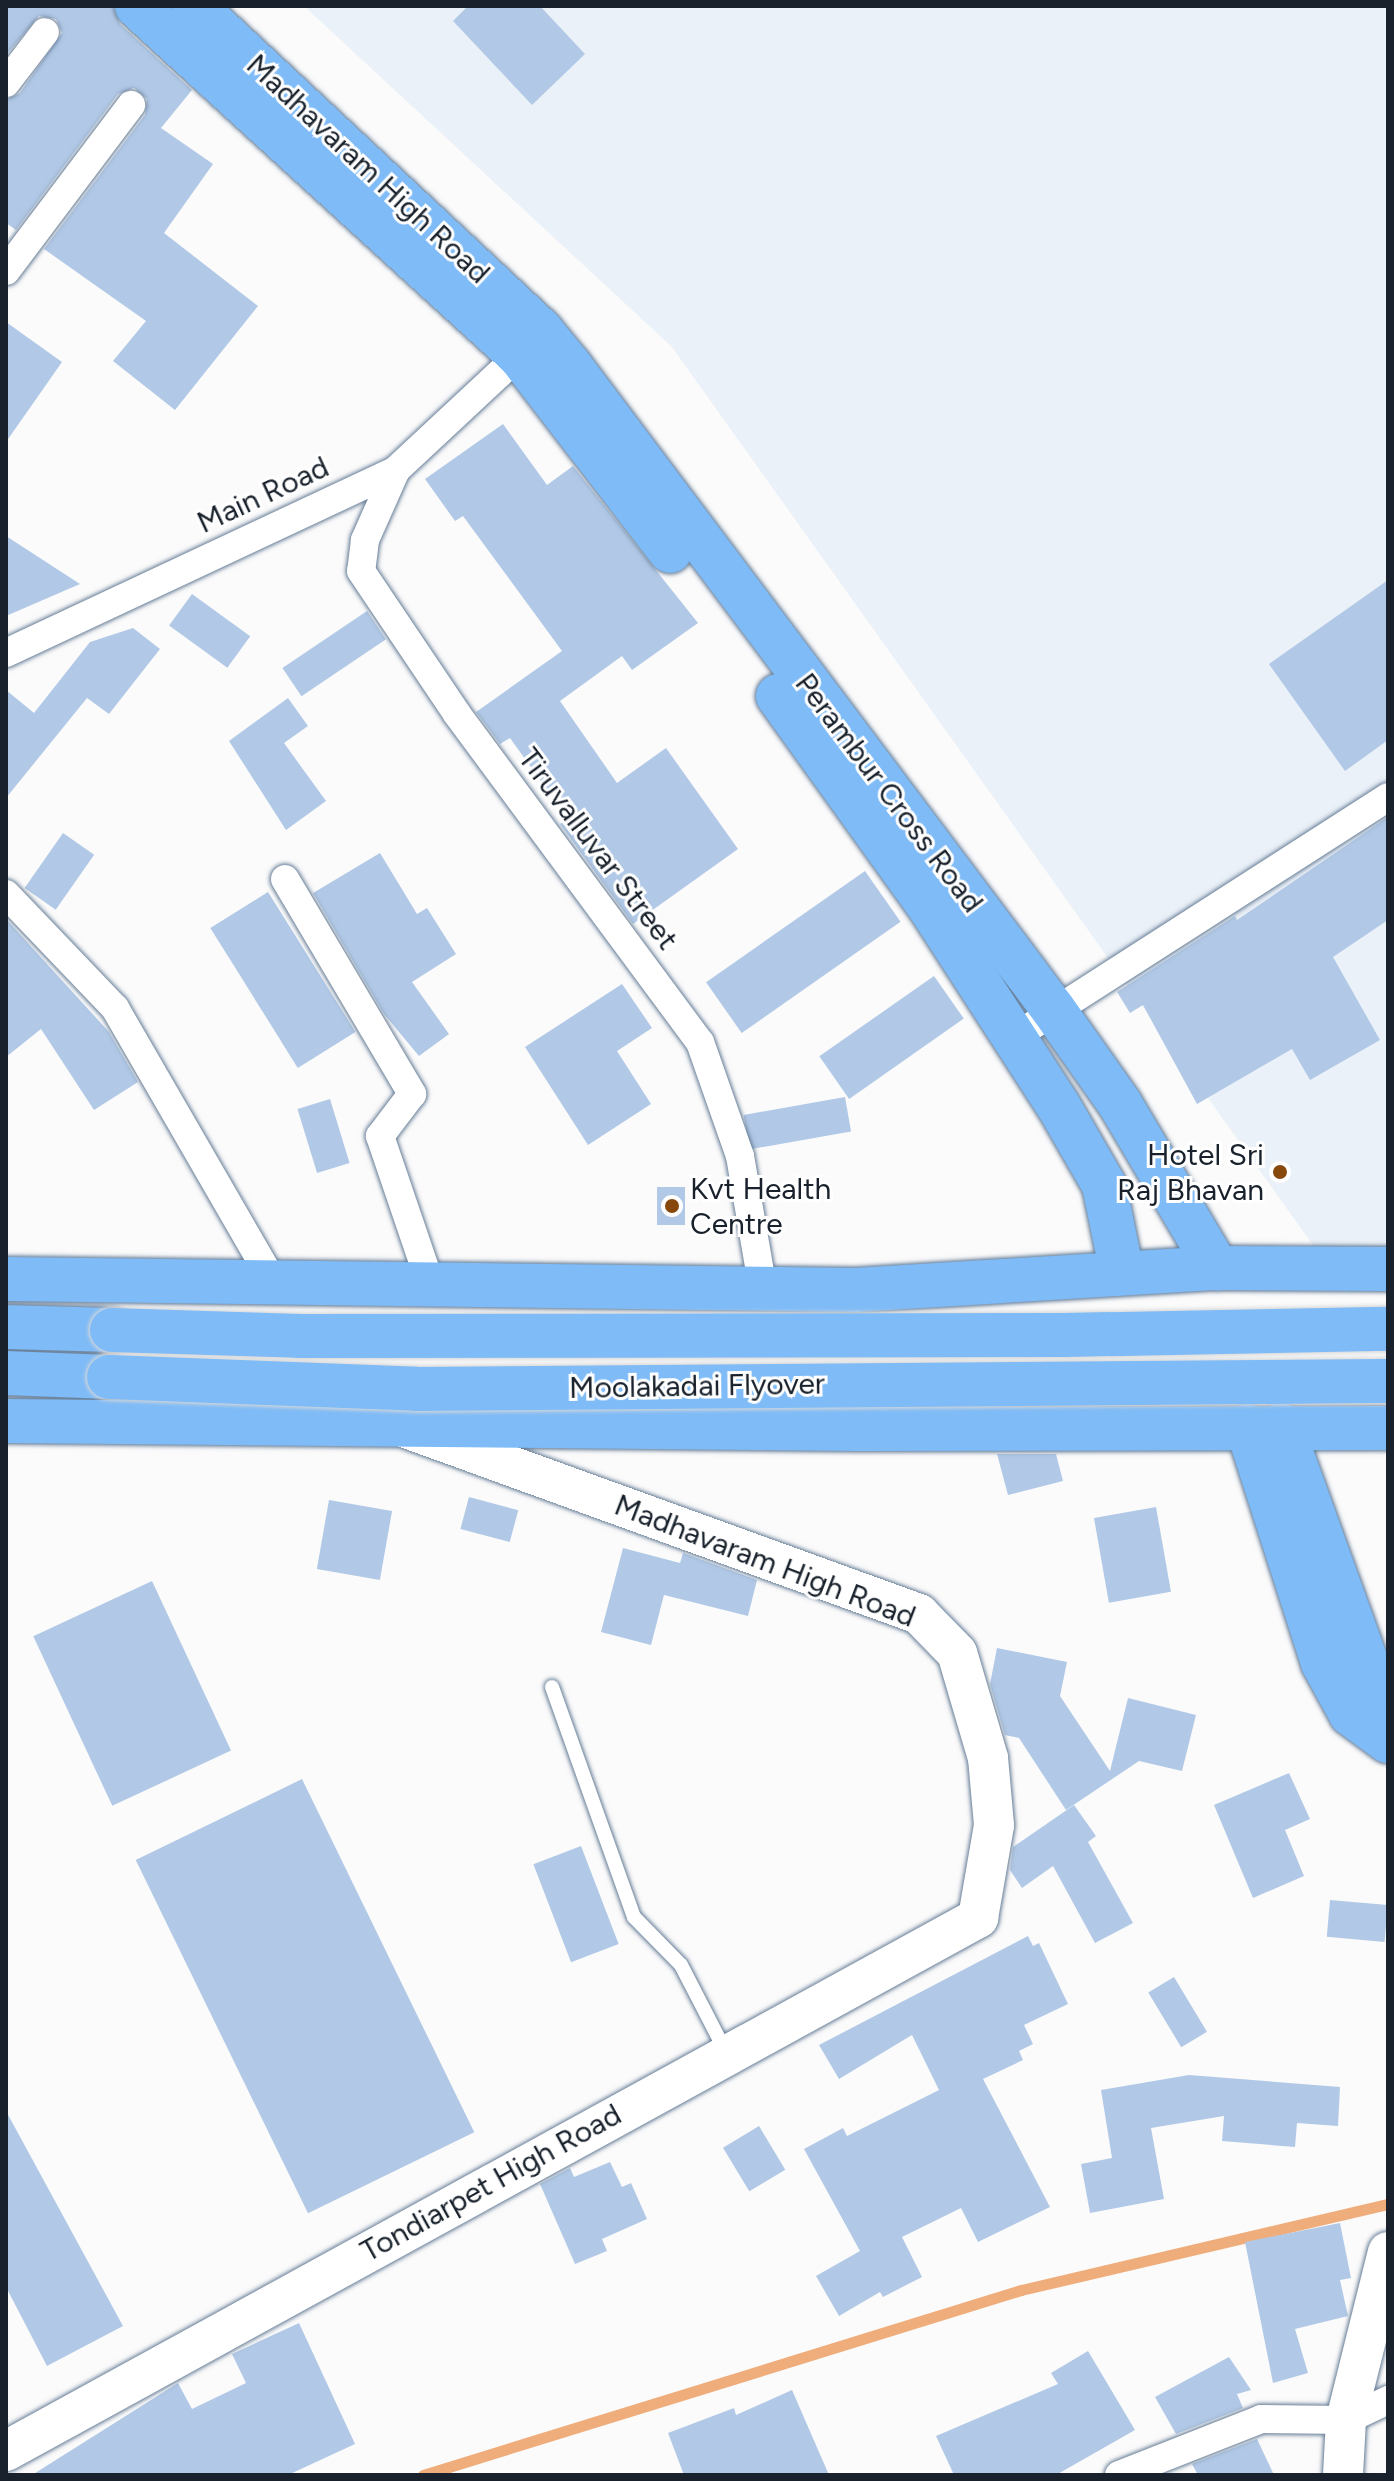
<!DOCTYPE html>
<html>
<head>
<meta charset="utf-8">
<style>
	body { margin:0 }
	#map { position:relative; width:1394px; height:2481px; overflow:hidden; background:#fbfbfb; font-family:Figtree,sans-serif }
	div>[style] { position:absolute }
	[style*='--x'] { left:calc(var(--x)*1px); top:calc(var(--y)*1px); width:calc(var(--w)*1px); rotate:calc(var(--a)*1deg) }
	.built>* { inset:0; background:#ebf1f8 }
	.stream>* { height:11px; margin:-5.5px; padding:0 5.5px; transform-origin:5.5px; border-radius:5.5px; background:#f0ad7c }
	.building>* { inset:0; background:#b1c9e6; transform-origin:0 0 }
	.roads { filter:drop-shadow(0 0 2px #667d97) drop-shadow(0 0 2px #667d97) }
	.lane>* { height:14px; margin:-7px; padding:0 7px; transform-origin:7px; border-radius:7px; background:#fff }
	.street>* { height:28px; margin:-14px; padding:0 14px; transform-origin:14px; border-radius:14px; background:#fff }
	.secondary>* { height:40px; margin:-20px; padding:0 20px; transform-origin:20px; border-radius:20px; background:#fff }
	.primary>* { height:44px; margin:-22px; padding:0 22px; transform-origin:22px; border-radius:22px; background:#7ebbf7 }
	.bridges { filter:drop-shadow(0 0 2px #d6d7d9) drop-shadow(0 0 2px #d6d7d9) }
	.primary-bridge>* { height:44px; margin:-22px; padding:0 22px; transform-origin:22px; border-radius:22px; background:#7ebbf7 }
	.dots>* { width:22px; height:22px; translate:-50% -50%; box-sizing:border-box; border:4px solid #fff; border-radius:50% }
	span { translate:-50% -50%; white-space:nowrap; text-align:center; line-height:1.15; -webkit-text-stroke:6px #fff; paint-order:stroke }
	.street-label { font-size:30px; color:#19222c }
	.poi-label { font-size:30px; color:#19222c }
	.right { translate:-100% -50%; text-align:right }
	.left { translate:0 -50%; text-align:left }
	.frame { position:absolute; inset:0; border:8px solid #19222c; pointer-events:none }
</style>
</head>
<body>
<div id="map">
	<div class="built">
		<i style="clip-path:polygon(304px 6px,1388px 6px,1388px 1250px,1315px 1248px,672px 347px)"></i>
	</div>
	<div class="stream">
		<i style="--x:423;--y:2475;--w:626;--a:-17.19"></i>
		<i style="--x:1021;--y:2290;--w:377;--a:-13.2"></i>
	</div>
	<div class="building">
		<i style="clip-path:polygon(6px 6px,113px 6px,120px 24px,192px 90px,161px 128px,213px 164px,164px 233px,258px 306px,175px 410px,113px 361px,146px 321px,44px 249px,145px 115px,147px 99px,134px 88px,118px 94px,16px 230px,6px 223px,6px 100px,20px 93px,62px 33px,56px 19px,39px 16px,6px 55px)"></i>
		<i style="clip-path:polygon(468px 6px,540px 6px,585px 54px,532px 105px,453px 21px)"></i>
		<i style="clip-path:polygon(6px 322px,62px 362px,6px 442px)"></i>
		<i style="clip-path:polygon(503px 424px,547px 485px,573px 466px,698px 623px,632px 670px,622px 656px,560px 701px,617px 783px,666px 748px,738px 849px,633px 924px,560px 824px,568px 819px,510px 738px,500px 744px,476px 712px,562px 651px,463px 516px,455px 521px,425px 479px)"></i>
		<i style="clip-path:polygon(6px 536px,80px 584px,6px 616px)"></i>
		<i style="clip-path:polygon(1388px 580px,1388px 740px,1345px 771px,1269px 664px)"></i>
		<i style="left:192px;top:594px;width:72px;height:39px;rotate:36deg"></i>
		<i style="left:367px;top:611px;width:34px;height:102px;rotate:56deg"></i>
		<i style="clip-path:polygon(133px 628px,160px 649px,109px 714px,87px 698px,6px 798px,6px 690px,34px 713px,90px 642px)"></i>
		<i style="clip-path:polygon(288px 698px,308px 726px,284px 743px,326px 801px,286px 830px,229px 741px)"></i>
		<i style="clip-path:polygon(1388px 817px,1388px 920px,1333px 957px,1380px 1040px,1310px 1080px,1292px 1049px,1197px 1104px,1143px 1005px,1130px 1013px,1117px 992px,1235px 916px,1237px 920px)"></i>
		<i style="left:63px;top:833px;width:38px;height:67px;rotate:35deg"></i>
		<i style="clip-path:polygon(380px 853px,417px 914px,427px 908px,456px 954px,412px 982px,449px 1034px,419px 1056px,384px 1014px,313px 893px)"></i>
		<i style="left:865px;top:871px;width:62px;height:194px;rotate:55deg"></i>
		<i style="left:268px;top:892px;width:165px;height:68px;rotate:58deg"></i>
		<i style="clip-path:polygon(6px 919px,109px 1032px,138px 1082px,94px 1110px,41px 1029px,6px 1057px)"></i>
		<i style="left:934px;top:976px;width:52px;height:140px;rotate:55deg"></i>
		<i style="clip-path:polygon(622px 984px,652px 1028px,617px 1051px,651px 1104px,588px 1145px,525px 1047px)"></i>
		<i style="left:845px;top:1097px;width:35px;height:103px;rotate:80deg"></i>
		<i style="left:330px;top:1099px;width:67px;height:34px;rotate:73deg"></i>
		<i style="left:657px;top:1187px;width:28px;height:38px"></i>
		<i style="clip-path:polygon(997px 1454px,1056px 1454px,1063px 1481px,1008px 1495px)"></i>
		<i style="left:469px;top:1497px;width:51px;height:33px;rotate:15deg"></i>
		<i style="left:329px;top:1500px;width:64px;height:70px;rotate:10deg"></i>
		<i style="left:1156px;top:1507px;width:86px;height:63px;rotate:80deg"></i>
		<i style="clip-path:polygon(623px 1548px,680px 1563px,683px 1553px,757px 1580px,748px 1616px,664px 1595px,651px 1645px,601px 1632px)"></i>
		<i style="left:152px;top:1581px;width:187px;height:131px;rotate:65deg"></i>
		<i style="clip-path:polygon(997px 1648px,1067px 1662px,1060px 1696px,1110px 1771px,1128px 1698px,1196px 1715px,1182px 1771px,1139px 1761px,1066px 1810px,1019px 1738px,1005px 1735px,990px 1684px)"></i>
		<i style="clip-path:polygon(1289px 1773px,1310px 1819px,1285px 1830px,1304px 1876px,1253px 1898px,1214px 1805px)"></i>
		<i style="left:302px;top:1779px;width:393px;height:185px;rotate:64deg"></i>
		<i style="clip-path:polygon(1074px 1805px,1096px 1836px,1088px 1842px,1133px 1923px,1095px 1943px,1053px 1866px,1022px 1888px,1010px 1870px,1013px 1847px)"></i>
		<i style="left:581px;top:1846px;width:105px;height:51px;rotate:69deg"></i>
		<i style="left:1330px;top:1900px;width:58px;height:37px;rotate:5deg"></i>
		<i style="clip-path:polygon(1028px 1936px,1033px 1946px,1039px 1943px,1068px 2004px,1024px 2025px,1033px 2044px,1019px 2051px,1023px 2060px,983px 2079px,1050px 2207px,978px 2242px,961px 2208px,902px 2237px,922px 2277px,883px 2297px,880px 2292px,839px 2316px,816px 2276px,860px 2251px,804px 2149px,843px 2128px,847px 2136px,939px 2090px,912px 2035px,839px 2079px,819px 2045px)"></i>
		<i style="left:1174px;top:1977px;width:64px;height:30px;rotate:59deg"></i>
		<i style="clip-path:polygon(1189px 2075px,1340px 2087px,1338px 2126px,1297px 2123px,1295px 2147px,1222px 2141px,1224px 2116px,1151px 2128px,1164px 2199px,1090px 2213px,1081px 2164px,1112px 2158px,1101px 2090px)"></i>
		<i style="clip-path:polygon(6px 2111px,123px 2326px,47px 2366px,6px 2287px)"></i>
		<i style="left:759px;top:2126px;width:51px;height:42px;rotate:59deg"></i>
		<i style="clip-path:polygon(610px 2162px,622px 2187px,631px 2183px,647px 2219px,602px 2239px,607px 2251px,575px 2264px,540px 2184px,570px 2168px,574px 2177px)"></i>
		<i style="clip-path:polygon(1340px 2223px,1351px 2278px,1340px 2280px,1348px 2316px,1295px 2329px,1308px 2373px,1273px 2383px,1245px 2242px)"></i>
		<i style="clip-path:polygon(299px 2323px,355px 2444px,288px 2475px,32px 2475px,178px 2383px,192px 2409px,246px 2383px,232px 2354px)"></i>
		<i style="clip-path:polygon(1088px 2351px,1135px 2430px,1056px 2475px,954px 2475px,936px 2436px,1058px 2384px,1051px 2373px)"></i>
		<i style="clip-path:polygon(1229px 2357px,1251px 2390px,1237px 2394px,1243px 2408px,1176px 2434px,1155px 2397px)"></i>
		<i style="clip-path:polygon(792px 2390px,829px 2475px,684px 2475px,668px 2433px,734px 2408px,736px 2415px)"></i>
		<i style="clip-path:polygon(1257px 2439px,1274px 2475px,1198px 2475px,1192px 2464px)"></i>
	</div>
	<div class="roads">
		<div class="lane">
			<i style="--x:552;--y:1687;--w:244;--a:70.4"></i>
			<i style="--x:634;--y:1917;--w:67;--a:45.6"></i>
			<i style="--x:681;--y:1965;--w:100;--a:62.7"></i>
		</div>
		<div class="street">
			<i style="--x:6;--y:83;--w:64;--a:-52.6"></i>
			<i style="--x:6;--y:271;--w:208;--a:-53"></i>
			<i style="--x:396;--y:470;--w:77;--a:113.9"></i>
			<i style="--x:365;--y:540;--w:31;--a:97"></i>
			<i style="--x:361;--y:571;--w:172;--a:56.1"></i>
			<i style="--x:457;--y:714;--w:408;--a:53.5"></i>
			<i style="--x:700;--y:1042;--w:121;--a:70.7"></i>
			<i style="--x:740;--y:1156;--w:135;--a:80.2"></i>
			<i style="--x:6;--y:653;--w:431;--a:-25.1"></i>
			<i style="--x:396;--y:470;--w:185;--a:-43"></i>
			<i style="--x:285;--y:879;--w:250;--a:59.4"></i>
			<i style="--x:412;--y:1094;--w:53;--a:127.3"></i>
			<i style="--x:380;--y:1136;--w:158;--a:71.2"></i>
			<i style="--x:6;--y:894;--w:158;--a:46.3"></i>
			<i style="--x:115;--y:1008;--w:320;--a:60"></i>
			<i style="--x:1016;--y:1036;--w:442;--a:-32.7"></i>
			<i style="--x:1119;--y:2475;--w:153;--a:-21.5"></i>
			<i style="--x:1261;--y:2419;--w:85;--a:0.7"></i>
			<i style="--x:1346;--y:2420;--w:47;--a:-25.5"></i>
		</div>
		<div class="secondary">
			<i style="--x:6;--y:2451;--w:1109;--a:-28.74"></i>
			<i style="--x:978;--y:1918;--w:94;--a:-80.2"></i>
			<i style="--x:994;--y:1825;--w:67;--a:-95.1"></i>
			<i style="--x:988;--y:1758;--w:109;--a:-106.4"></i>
			<i style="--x:957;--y:1653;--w:54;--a:-134.3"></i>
			<i style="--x:919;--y:1614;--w:546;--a:-160.07"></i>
			<i style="--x:1343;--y:2475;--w:55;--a:-86.9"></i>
			<i style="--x:1346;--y:2420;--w:173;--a:-76"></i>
		</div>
		<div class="primary">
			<i style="--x:137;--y:6;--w:519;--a:42.42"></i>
			<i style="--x:520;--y:356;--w:246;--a:52.4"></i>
			<i style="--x:194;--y:6;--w:477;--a:43.1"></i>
			<i style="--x:542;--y:332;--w:44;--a:50.5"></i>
			<i style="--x:570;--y:366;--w:804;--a:53.09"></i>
			<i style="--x:1053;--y:1009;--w:116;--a:54.8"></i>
			<i style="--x:1120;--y:1104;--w:191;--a:59.4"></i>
			<i style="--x:778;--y:696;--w:262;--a:54.3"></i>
			<i style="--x:931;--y:909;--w:234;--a:57.1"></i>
			<i style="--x:1058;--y:1105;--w:92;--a:60.1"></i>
			<i style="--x:1104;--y:1185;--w:90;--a:78.4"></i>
			<i style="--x:6;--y:1279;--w:850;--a:0.74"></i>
			<i style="--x:856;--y:1290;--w:362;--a:-3.5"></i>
			<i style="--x:1217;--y:1268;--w:171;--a:0.3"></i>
			<i style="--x:6;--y:1327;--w:106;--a:1.6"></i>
			<i style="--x:6;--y:1373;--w:103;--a:2.2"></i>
			<i style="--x:6;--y:1421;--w:851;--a:0.54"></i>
			<i style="--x:857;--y:1429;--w:531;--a:-0.11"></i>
			<i style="--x:1281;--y:1425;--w:257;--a:70.2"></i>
			<i style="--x:1368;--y:1667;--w:34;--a:53"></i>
			<i style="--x:1247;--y:1426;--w:249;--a:72.2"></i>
			<i style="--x:1323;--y:1663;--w:58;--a:61.2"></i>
			<i style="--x:1351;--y:1714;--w:46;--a:36.1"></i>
		</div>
	</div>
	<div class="bridges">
		<div class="primary-bridge">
			<i style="--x:112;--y:1330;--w:187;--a:1.8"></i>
			<i style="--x:299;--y:1336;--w:765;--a:-0.07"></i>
			<i style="--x:1064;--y:1335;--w:324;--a:-1.1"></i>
			<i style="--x:109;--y:1377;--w:308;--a:2.2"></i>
			<i style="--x:417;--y:1389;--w:971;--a:-0.47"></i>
		</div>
	</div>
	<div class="dots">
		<i style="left:1280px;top:1172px;background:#87480c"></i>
		<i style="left:672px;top:1206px;background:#87480c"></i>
	</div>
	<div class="street-label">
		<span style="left:368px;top:169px;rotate:43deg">Madhavaram High Road</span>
		<span style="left:263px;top:495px;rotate:-25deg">Main Road</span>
		<span style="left:889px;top:793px;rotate:53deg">Perambur Cross Road</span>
		<span style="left:598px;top:849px;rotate:53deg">Tiruvalluvar Street</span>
		<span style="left:697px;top:1386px;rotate:-1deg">Moolakadai Flyover</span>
		<span style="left:765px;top:1561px;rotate:21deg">Madhavaram High Road</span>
		<span style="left:491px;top:2183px;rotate:-29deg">Tondiarpet High Road</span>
	</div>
	<div class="poi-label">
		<span class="right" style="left:1264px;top:1172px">Hotel Sri<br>Raj Bhavan</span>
		<span class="left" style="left:690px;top:1206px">Kvt Health<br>Centre</span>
	</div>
	<div class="frame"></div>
</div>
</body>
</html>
